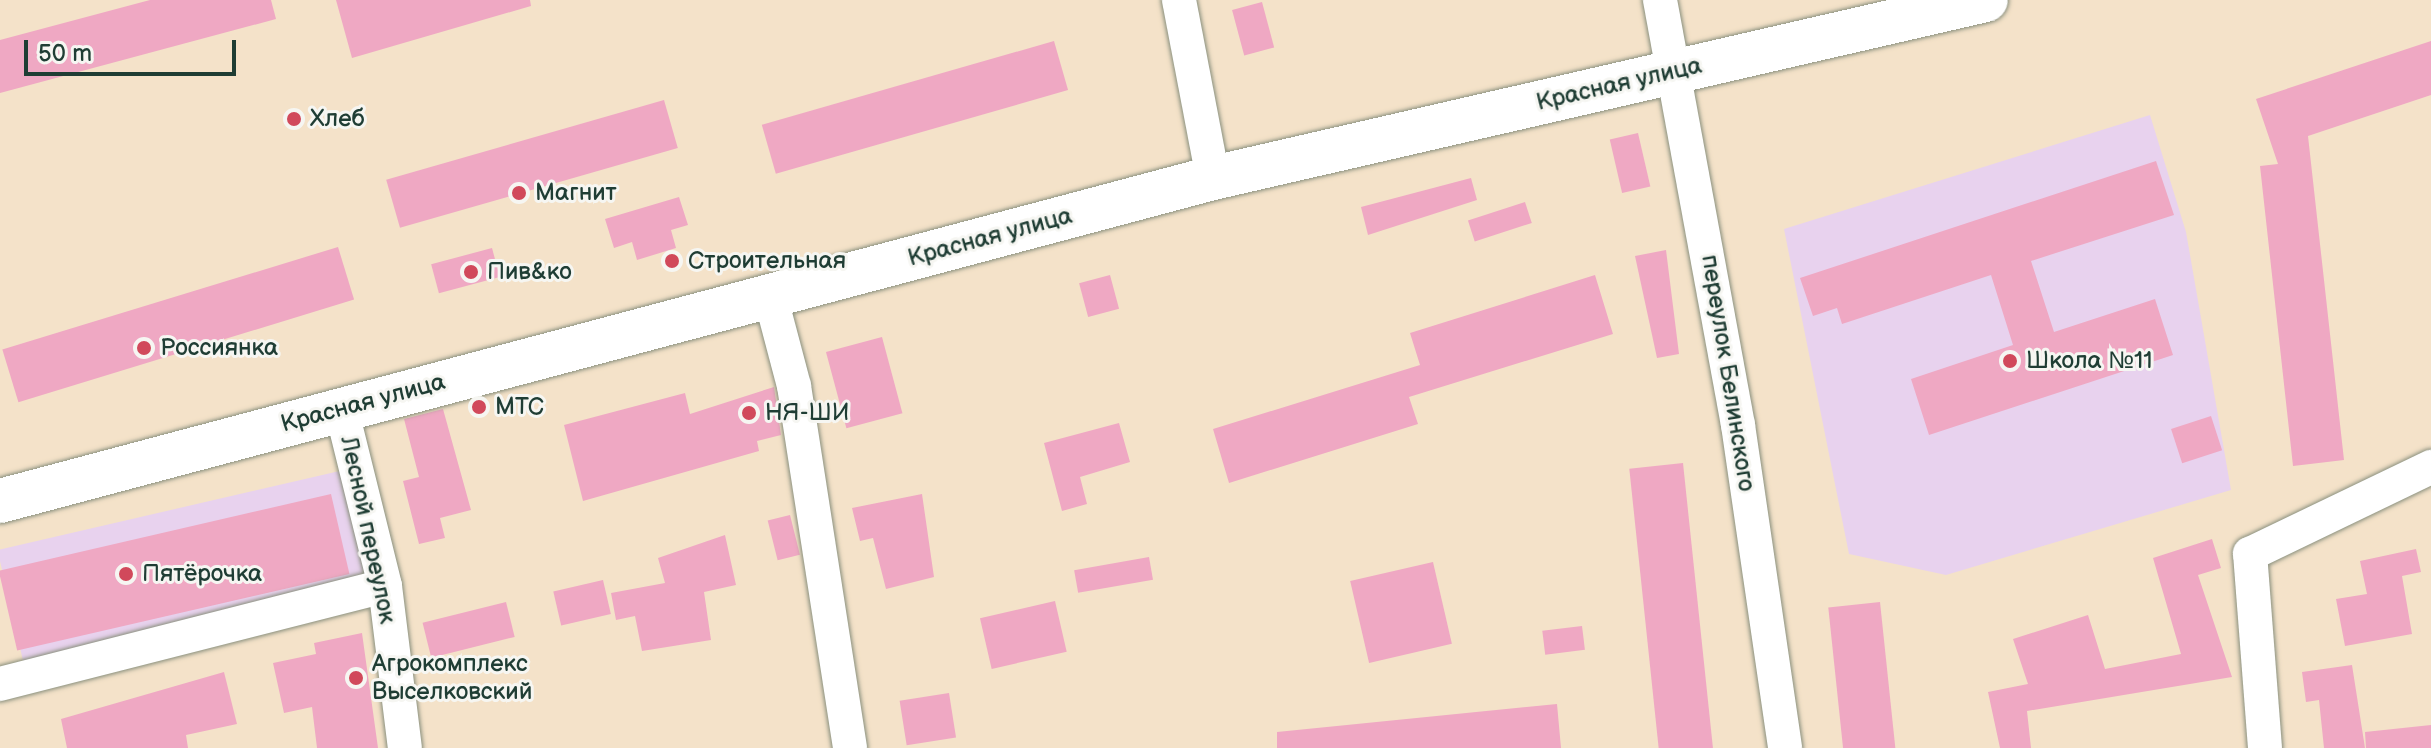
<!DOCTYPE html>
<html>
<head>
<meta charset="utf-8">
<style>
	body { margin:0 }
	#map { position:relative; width:2431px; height:748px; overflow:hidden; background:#f4e2c9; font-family:"Balsamiq Sans",sans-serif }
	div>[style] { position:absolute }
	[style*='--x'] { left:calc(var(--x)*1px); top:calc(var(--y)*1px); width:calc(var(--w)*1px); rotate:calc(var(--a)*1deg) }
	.built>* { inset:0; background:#e8d2ee; transform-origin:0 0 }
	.building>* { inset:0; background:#efa8c3; transform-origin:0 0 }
	.roads { filter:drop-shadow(0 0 2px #8a907e) drop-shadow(0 0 2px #8a907e) }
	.minor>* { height:34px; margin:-17px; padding:0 17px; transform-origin:17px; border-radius:17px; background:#fff }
	.major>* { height:44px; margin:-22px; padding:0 22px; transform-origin:22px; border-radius:22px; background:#fff }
	.dots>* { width:22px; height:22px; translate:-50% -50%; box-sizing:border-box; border:4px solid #f6f6f2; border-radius:50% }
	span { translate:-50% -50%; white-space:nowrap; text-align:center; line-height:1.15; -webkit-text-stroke:6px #f6f6f2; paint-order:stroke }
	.street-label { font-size:24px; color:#1f3d34 }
	.poi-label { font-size:24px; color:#1f3d34 }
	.left { translate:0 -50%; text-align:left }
	.scale { position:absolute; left:24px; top:40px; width:212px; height:36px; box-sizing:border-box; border:4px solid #1f3d34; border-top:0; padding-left:10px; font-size:24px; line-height:28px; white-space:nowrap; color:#1f3d34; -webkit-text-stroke:6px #f6f6f2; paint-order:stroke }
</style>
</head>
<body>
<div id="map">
	<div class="built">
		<i style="clip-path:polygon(2150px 115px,2186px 232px,2231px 490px,1946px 575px,1849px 554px,1784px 229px)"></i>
		<i style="left:357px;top:467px;width:122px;height:369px;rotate:77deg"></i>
	</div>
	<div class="building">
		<i style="clip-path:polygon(150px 0,271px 0,276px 19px,0 93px,0 40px)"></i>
		<i style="clip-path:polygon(336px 0,530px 0,531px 6px,352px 58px)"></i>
		<i style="left:1262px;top:2px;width:47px;height:31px;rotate:75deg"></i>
		<i style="left:1054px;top:41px;width:51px;height:304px;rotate:74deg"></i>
		<i style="clip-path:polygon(2431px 41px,2431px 95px,2308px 136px,2344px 460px,2293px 466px,2260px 166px,2278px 164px,2256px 99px)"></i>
		<i style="left:664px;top:100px;width:50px;height:289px;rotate:74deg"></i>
		<i style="left:1638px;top:133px;width:55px;height:29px;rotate:77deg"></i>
		<i style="clip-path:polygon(2156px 161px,2174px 215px,2031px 261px,2054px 332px,2155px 299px,2173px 355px,1929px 435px,1911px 379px,2013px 345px,1991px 275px,1842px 324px,1837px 308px,1813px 316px,1800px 278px)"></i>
		<i style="clip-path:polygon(1471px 178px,1477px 200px,1368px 235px,1361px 207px)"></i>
		<i style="clip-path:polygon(679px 197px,688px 225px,671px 230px,676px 248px,637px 260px,632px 242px,614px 248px,605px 219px)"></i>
		<i style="left:1525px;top:202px;width:22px;height:60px;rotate:72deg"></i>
		<i style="left:338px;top:247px;width:55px;height:351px;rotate:73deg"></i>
		<i style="left:492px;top:248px;width:30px;height:63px;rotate:75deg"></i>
		<i style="clip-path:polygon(1666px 250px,1679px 354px,1657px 358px,1635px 256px)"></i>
		<i style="left:1110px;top:275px;width:35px;height:32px;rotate:75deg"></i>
		<i style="clip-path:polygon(1595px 275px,1613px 334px,1409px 397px,1418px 424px,1229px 483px,1213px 429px,1420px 365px,1410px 333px)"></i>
		<i style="left:882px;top:337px;width:79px;height:58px;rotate:75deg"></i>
		<i style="clip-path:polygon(774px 387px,781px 435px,757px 441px,759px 451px,583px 501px,564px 425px,685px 393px,690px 414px)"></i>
		<i style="clip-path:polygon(443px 409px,471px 510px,440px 518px,445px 538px,419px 544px,403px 481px,419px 477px,404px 419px)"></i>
		<i style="left:2211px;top:416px;width:36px;height:42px;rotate:72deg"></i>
		<i style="clip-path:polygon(1119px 423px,1130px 462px,1080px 477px,1087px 504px,1062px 511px,1044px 443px)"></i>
		<i style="left:1683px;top:463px;width:287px;height:54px;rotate:84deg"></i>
		<i style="left:331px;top:494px;width:82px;height:341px;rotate:77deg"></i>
		<i style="clip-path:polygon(922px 494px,934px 577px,886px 589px,873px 538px,860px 541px,852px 508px)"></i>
		<i style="left:790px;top:515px;width:41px;height:23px;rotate:76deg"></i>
		<i style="clip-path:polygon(725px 535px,736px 585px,704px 592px,711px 640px,642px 651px,635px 616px,616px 620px,611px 593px,665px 583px,658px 558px)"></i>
		<i style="clip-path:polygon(2212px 539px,2221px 568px,2198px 575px,2232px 677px,2027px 711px,2031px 748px,2000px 748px,1988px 692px,2028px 684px,2013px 639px,2088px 615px,2105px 669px,2181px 654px,2153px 558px)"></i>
		<i style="clip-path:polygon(2416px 549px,2421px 572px,2402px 576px,2412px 634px,2345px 646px,2336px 599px,2367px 594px,2360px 561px)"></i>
		<i style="left:1149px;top:557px;width:23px;height:76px;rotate:80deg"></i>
		<i style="left:1433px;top:562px;width:84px;height:85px;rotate:77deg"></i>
		<i style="left:603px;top:580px;width:35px;height:51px;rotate:77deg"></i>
		<i style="left:1055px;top:601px;width:52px;height:77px;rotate:77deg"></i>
		<i style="left:506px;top:602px;width:36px;height:86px;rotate:76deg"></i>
		<i style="left:1880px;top:602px;width:147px;height:52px;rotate:84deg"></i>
		<i style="left:1582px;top:626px;width:24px;height:40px;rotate:83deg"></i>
		<i style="clip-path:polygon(362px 633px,378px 748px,317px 748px,312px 707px,284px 713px,273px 663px,316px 654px,314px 643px)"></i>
		<i style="clip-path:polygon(2352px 665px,2365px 748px,2324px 748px,2319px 700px,2306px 702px,2302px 672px)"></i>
		<i style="clip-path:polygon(224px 672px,237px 724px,186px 735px,188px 748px,67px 748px,61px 719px)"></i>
		<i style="left:949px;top:693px;width:45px;height:50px;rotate:81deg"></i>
		<i style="clip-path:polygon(1557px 704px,1561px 748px,1277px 748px,1277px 732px)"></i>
		<i style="clip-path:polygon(2431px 725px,2431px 748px,2366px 748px,2365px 732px)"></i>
	</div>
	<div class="roads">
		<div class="minor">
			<i style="--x:1179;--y:0;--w:181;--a:79.2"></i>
			<i style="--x:1660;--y:0;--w:432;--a:79.6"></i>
			<i style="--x:1738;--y:425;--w:326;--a:81.7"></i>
			<i style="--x:770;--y:295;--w:94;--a:75.2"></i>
			<i style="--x:794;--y:386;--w:366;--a:81.2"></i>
			<i style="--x:341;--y:408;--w:183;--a:76.1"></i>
			<i style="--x:385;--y:586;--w:163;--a:83"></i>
			<i style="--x:0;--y:684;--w:397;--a:-14.3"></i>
			<i style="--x:2265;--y:748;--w:195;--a:-94.4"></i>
			<i style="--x:2250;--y:554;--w:201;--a:-25.7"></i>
		</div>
		<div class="major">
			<i style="--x:0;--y:501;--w:1255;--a:-14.91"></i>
			<i style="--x:1213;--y:178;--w:793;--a:-12.97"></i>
		</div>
	</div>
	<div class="dots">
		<i style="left:294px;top:119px;background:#d1495b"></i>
		<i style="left:519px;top:193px;background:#d1495b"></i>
		<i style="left:672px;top:261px;background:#d1495b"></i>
		<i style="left:471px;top:272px;background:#d1495b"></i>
		<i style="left:144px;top:348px;background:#d1495b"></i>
		<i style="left:2010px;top:361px;background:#d1495b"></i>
		<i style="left:479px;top:407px;background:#d1495b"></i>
		<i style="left:749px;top:413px;background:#d1495b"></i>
		<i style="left:126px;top:574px;background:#d1495b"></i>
		<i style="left:356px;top:678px;background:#d1495b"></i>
	</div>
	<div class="street-label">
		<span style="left:1619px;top:84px;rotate:-13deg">Красная улица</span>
		<span style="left:990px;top:237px;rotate:-15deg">Красная улица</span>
		<span style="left:1728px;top:373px;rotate:81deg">переулок Белинского</span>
		<span style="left:363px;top:403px;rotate:-15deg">Красная улица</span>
		<span style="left:368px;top:530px;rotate:78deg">Лесной переулок</span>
	</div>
	<div class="poi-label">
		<span class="left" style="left:310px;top:119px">Хлеб</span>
		<span class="left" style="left:535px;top:193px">Магнит</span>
		<span class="left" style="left:688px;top:261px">Строительная</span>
		<span class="left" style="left:487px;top:272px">Пив&amp;ко</span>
		<span class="left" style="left:160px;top:348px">Россиянка</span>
		<span class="left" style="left:2026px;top:361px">Школа №11</span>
		<span class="left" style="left:495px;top:407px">МТС</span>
		<span class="left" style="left:765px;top:413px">НЯ-ШИ</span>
		<span class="left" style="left:142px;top:574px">Пятёрочка</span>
		<span class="left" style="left:372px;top:678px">Агрокомплекс<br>Выселковский</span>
	</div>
	<div class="scale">50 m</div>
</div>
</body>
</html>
